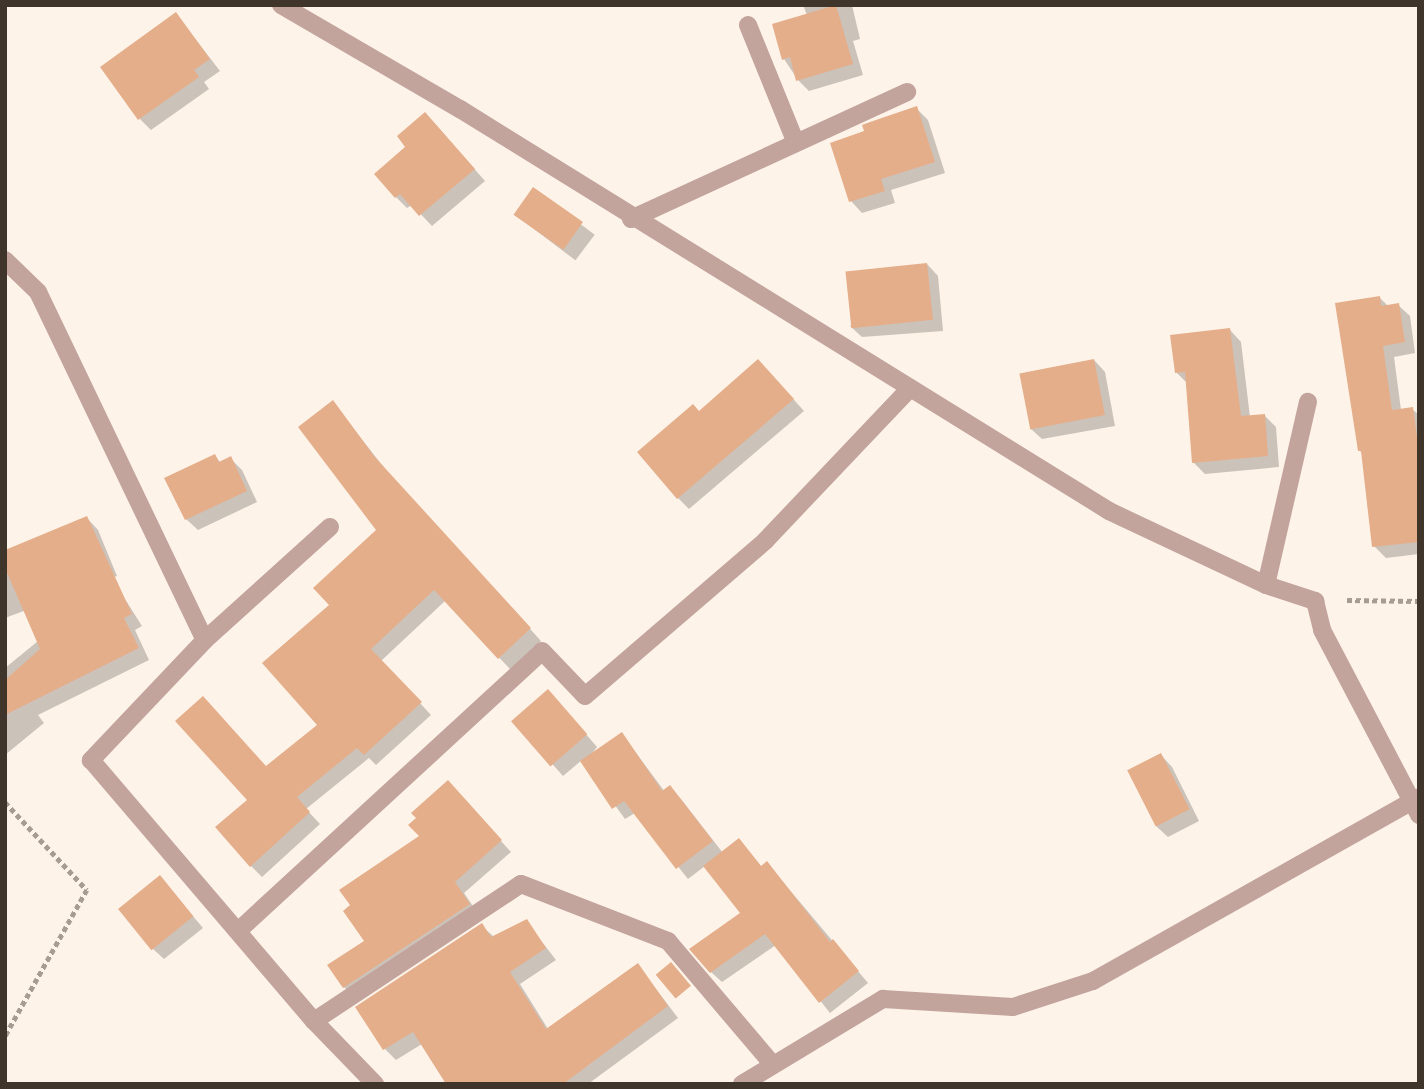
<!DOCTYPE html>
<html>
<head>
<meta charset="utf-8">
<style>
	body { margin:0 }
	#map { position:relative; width:1424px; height:1089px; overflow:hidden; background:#fef3e9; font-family:Rubik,sans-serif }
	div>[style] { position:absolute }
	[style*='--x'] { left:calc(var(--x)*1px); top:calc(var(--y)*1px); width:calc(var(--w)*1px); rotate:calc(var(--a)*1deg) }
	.shadow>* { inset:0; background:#0003; transform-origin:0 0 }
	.building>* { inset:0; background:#e5ae8a; transform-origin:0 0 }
	.path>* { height:4.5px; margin-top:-2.25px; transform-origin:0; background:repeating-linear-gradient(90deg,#a79c92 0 5px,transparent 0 8.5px) }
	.service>* { height:18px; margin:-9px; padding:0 9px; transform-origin:9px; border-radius:9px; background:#c2a49d }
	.minor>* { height:18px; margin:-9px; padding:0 9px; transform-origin:9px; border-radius:9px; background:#c2a49d }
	span { translate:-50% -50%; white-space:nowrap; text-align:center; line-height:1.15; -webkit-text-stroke:7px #fef3e9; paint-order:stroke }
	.frame { position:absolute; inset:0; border:7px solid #3f352b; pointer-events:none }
</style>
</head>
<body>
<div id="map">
	<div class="shadow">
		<i style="clip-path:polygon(803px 5px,852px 5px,860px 39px,853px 41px,863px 75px,809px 91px,798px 80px,784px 59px,807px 15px)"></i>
		<i style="clip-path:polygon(176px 14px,220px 71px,204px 82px,209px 89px,151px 130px,140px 119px)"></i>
		<i style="clip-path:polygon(916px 108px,928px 120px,945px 173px,891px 190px,895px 203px,862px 213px,851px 201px,866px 132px)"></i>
		<i style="clip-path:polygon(436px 125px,485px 181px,432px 226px,412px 205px,407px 208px,396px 197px)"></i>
		<i style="left:534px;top:189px;width:76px;height:32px;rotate:37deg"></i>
		<i style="clip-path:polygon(927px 264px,938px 276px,943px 331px,862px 337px,850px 326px)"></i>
		<i style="clip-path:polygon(1380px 298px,1388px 306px,1398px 305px,1410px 316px,1415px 353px,1394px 357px,1401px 410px,1412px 409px,1419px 415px,1419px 554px,1386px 558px,1374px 546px,1364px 455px,1359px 450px)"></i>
		<i style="clip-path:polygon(1230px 330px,1241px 342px,1250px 417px,1265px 416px,1276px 427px,1279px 467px,1205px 474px,1194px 463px,1187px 383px,1176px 372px)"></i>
		<i style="clip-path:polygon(1094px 360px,1105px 372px,1115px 426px,1042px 439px,1030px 428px)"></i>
		<i style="clip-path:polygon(769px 372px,804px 411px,689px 509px,678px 498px,700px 413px)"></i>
		<i style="clip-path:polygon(333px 402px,385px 469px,541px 641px,510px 669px,445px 601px,381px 661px,431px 715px,376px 765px,369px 758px,306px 809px,320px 824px,262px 877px,251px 866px,250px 800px,267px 768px,319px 725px,331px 605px,379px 530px)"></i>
		<i style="clip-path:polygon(215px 456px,221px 463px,230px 458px,242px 470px,257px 502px,198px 530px,186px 519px)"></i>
		<i style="clip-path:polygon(87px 518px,98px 530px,117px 576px,5px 618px,5px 551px)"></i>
		<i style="clip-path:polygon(113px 580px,142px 626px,135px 630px,149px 660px,38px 715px,44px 723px,5px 755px,5px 668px)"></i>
		<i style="clip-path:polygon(559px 703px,597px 747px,591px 755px,622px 734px,665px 792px,670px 788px,681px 799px,723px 853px,739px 840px,762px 867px,767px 863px,868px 983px,830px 1013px,776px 945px,722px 982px,711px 972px,742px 913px,705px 866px,688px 879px,635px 813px,625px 819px,582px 760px,563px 776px,514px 721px)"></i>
		<i style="clip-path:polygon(1161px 755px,1172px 767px,1199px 821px,1168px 837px,1156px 826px)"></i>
		<i style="clip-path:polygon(458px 793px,511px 852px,464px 893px,479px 915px,354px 998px,344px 987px,366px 942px,421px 837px)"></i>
		<i style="clip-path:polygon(160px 877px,203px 928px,164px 959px,152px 948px)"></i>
		<i style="clip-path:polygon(526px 921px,556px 960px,520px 984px,548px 1029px,638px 965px,678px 1018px,588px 1084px,448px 1084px,422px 1044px,396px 1060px,385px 1049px,357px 1008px,482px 926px,494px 937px)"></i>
	</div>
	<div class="building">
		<i style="clip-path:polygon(836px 5px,853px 64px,796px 81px,790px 57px,782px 60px,772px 24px)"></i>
		<i style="clip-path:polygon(176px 12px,210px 59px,194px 70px,199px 77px,138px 120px,100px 67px)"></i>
		<i style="clip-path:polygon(917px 106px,935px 162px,881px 179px,885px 191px,849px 202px,830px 143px,864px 131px,862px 125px,870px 122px)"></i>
		<i style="clip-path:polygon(425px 112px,475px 169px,419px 216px,400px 194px,395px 198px,374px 174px,405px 147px,397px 136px)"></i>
		<i style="left:533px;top:187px;width:61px;height:34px;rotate:35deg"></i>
		<i style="left:927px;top:263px;width:57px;height:82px;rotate:84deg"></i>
		<i style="clip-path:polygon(1380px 296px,1381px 306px,1399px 303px,1405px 342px,1383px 346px,1392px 410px,1413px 407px,1419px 452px,1419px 542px,1372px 547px,1361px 451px,1358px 451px,1335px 303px)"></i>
		<i style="clip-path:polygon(1230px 328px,1241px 416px,1265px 414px,1268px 456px,1192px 463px,1185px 372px,1175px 373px,1170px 335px)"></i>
		<i style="clip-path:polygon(758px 359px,794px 399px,677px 499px,637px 452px,693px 404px,699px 411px)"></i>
		<i style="left:1094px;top:359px;width:57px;height:76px;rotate:79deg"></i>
		<i style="clip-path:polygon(333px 400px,374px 456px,531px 628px,498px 659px,434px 590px,371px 649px,422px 702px,364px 755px,357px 748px,297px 797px,310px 812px,250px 867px,215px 827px,247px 800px,175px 721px,203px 696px,266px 766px,317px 725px,262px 663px,329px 605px,313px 588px,376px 530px,298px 427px)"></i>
		<i style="clip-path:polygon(215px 454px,219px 462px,231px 456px,247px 491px,185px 520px,164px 478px)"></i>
		<i style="clip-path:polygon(87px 516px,132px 614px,124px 618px,139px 648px,5px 715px,5px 680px,40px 649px,5px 568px,5px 550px)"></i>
		<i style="left:548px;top:689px;width:60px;height:49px;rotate:49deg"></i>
		<i style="clip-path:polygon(622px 732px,662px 791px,670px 785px,713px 841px,676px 869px,624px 801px,612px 809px,580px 761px)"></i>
		<i style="left:1161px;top:753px;width:63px;height:38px;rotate:63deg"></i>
		<i style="clip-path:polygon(448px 780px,502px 840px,455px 882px,470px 904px,343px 988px,327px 965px,364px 941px,343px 911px,350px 905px,339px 890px,419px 836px,408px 825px,416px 818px,411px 813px)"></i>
		<i style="clip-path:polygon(739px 838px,761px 866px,767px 861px,830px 942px,833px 939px,859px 971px,819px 1003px,765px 934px,710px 973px,689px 949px,740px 913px,703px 866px)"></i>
		<i style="left:160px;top:875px;width:53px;height:54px;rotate:51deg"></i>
		<i style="clip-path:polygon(527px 919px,546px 948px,510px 972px,546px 1029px,638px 963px,668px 1006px,563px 1084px,446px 1084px,413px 1032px,383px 1050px,355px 1007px,482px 923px,491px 937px)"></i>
		<i style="left:671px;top:962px;width:31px;height:20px;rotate:50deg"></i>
	</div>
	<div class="path">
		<i style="--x:1347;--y:600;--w:72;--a:0.8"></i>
		<i style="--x:5;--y:802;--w:120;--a:47"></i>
		<i style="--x:87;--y:890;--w:168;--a:119.2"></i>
	</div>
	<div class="service">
		<i style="--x:748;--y:25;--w:127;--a:67.9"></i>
		<i style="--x:631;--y:219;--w:304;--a:-24.7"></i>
		<i style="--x:1266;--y:585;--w:188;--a:-77.1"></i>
	</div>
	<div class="minor">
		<i style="--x:281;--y:5;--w:207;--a:30.2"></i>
		<i style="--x:460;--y:109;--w:763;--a:31.77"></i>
		<i style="--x:1109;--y:511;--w:174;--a:25.2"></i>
		<i style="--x:1266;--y:585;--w:52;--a:18.1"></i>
		<i style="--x:1315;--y:601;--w:30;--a:76"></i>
		<i style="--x:1322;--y:630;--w:209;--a:62.3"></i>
		<i style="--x:5;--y:260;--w:46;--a:44.1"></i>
		<i style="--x:38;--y:292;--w:386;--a:64.4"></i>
		<i style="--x:330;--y:527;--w:169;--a:137.9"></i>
		<i style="--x:205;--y:640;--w:166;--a:133.5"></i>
		<i style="--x:91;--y:760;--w:343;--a:49.5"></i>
		<i style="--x:314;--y:1021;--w:88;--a:45.9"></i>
		<i style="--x:238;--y:931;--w:413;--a:-42.6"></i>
		<i style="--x:542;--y:651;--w:62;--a:46.3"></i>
		<i style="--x:585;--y:696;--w:238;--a:-40.7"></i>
		<i style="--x:765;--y:541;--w:211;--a:-46.5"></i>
		<i style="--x:314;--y:1021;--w:248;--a:-33.5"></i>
		<i style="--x:521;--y:884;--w:158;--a:21.2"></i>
		<i style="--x:668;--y:941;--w:162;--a:49.7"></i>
		<i style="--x:742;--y:1084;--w:165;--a:-31.1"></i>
		<i style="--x:883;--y:999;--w:130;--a:3.5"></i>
		<i style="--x:1013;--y:1007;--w:84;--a:-18"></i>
		<i style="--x:1093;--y:981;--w:374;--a:-29.4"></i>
	</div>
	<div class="frame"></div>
</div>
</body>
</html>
